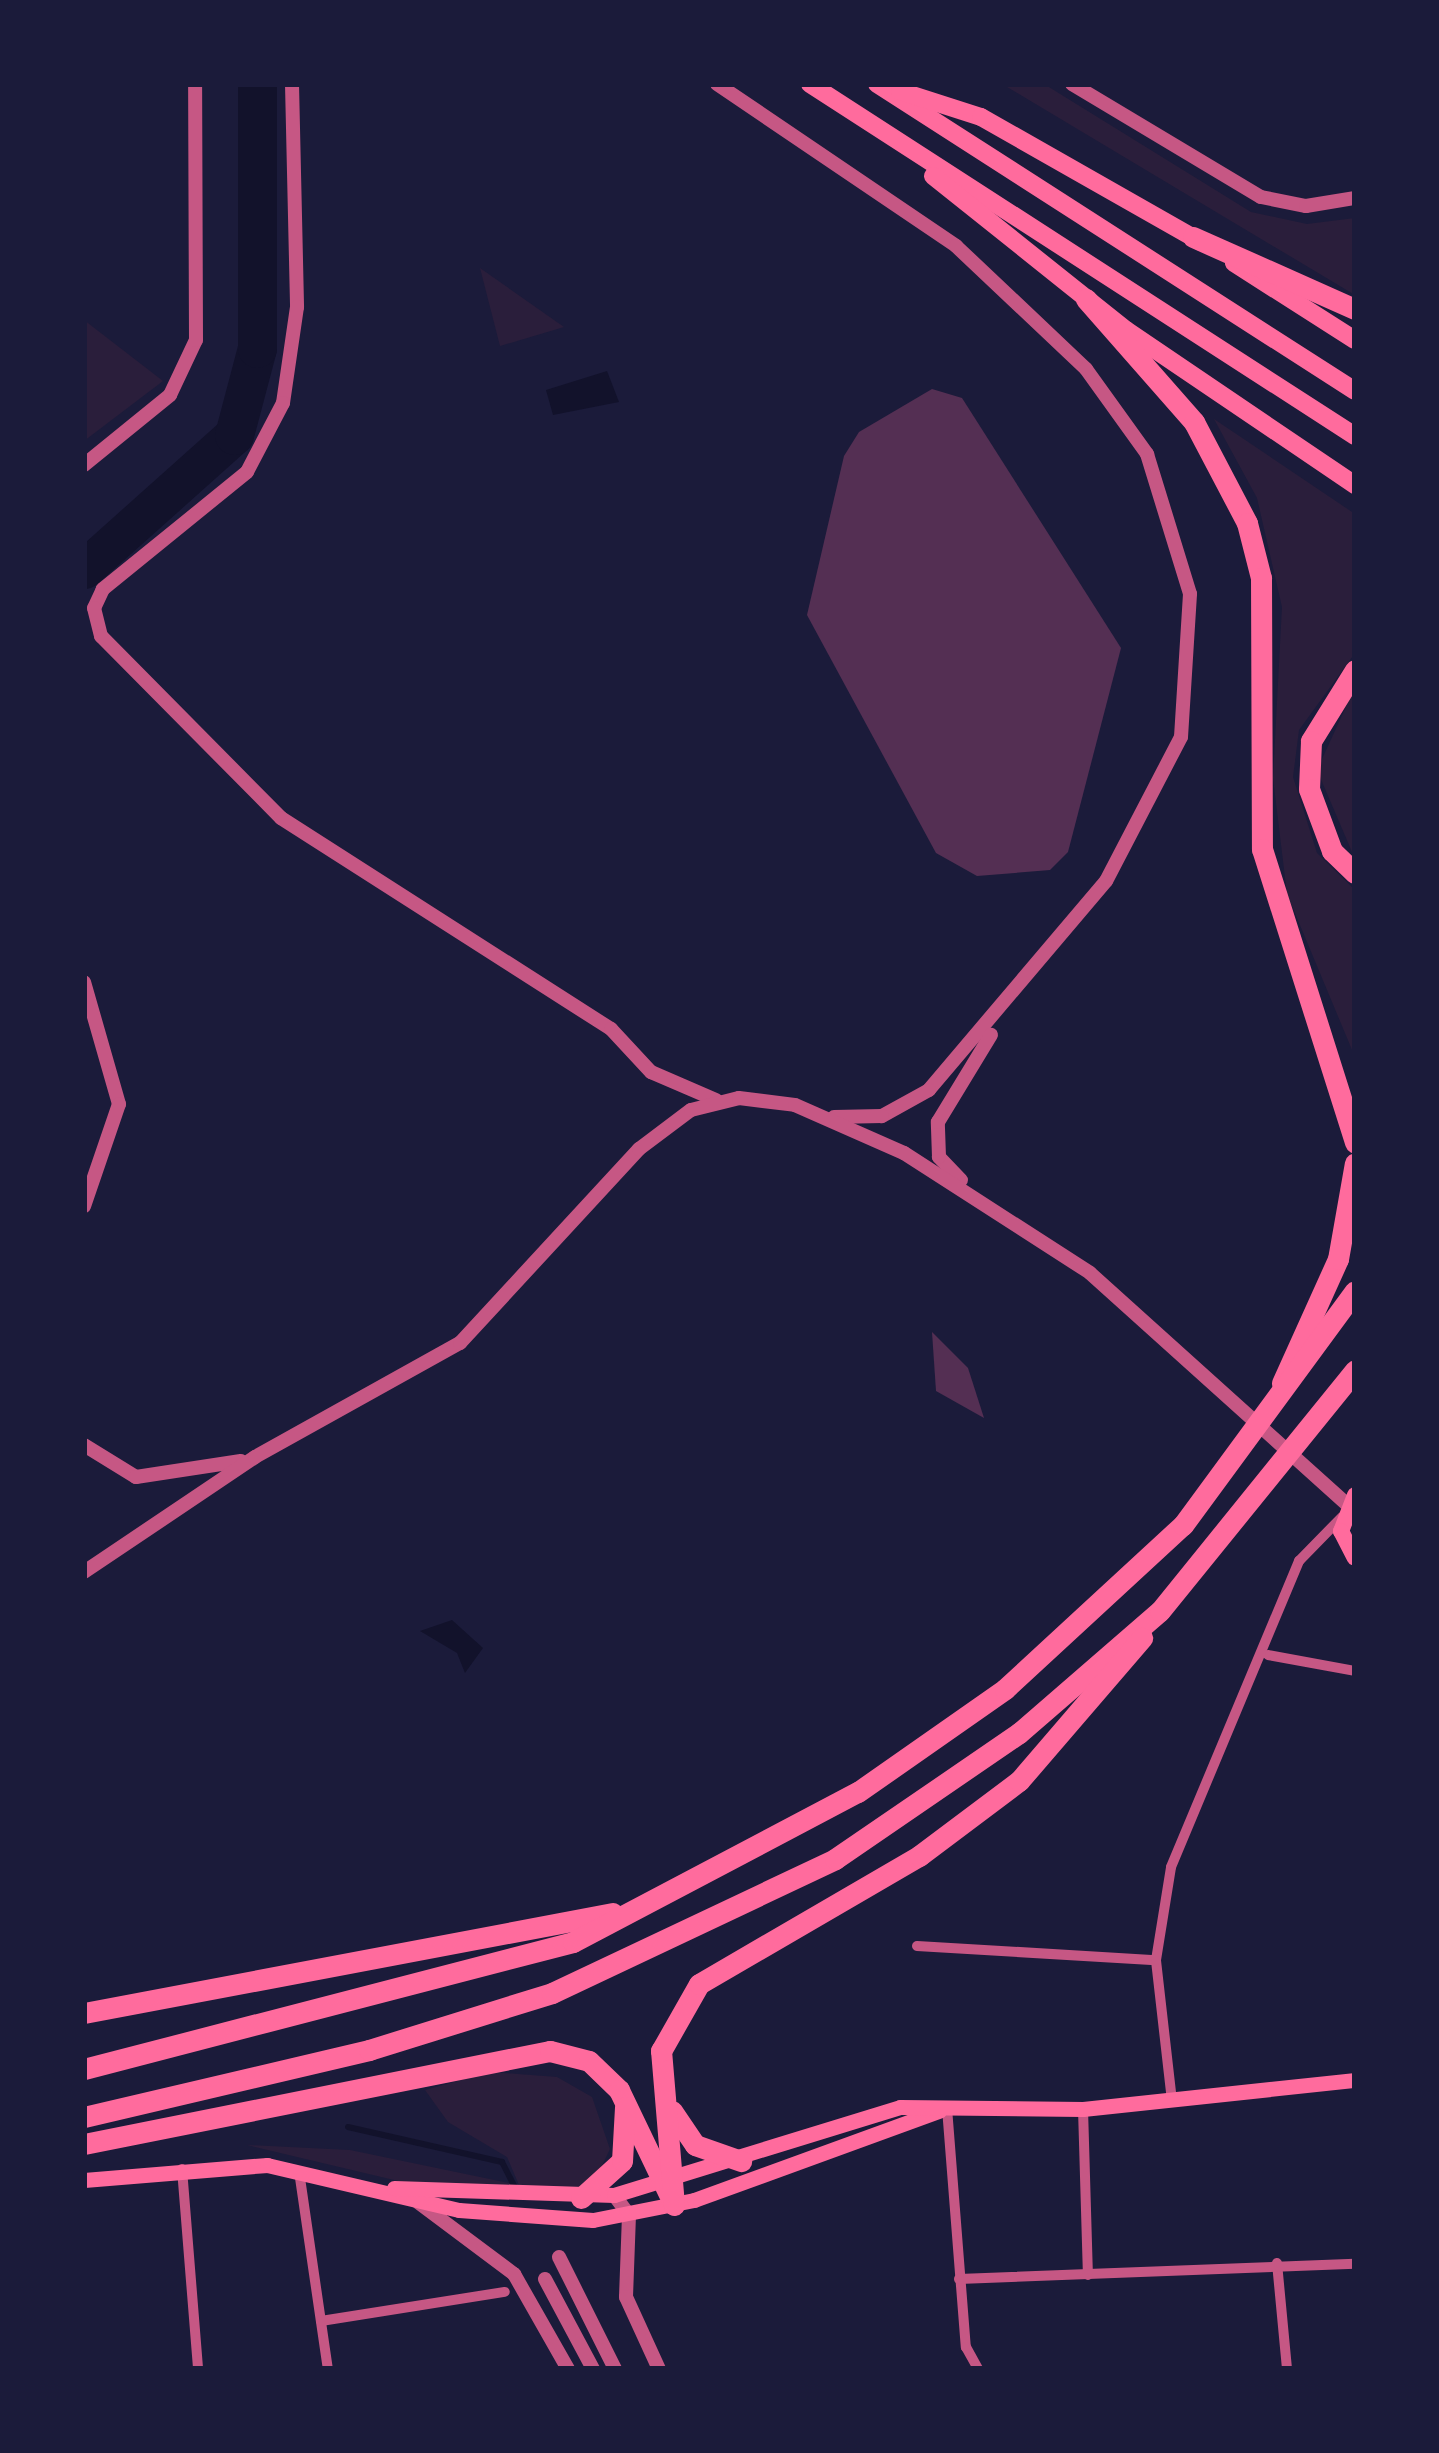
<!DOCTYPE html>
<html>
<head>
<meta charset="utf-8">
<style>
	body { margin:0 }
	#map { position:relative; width:1439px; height:2453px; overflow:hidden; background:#1b1b3a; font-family:"Nunito Sans",sans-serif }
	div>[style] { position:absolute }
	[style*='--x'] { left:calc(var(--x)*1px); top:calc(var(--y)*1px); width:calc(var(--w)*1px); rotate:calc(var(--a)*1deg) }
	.green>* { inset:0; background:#2a1e3b }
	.water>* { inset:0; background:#12122b }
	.stream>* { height:6px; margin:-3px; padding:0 3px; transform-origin:3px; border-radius:3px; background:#12122b }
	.river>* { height:39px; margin:-19.5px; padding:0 19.5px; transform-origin:19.5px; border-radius:19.5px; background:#12122b }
	.building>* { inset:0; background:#542f53 }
	.minor>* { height:10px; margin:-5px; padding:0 5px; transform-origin:5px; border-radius:5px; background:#c65784 }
	.tertiary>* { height:14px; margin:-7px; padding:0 7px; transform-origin:7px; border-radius:7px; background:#c65784 }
	.secondary>* { height:15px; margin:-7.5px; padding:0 7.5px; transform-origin:7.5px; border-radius:7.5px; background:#ff6b9d }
	.primary>* { height:16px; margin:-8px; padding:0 8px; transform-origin:8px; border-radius:8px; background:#ff6b9d }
	.trunk>* { height:18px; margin:-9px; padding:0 9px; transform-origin:9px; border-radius:9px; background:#ff6b9d }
	.motorway>* { height:21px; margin:-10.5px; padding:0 10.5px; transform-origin:10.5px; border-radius:10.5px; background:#ff6b9d }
	span { translate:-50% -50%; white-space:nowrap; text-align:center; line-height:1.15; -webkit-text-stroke:9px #1b1b3a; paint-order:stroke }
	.frame { position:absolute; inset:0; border:87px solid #1b1b3a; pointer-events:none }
</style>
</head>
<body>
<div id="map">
	<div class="green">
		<i style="clip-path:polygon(1002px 84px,1044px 84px,1251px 212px,1307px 224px,1355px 218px,1355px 295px)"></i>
		<i style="clip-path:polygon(480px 268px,564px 327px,500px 346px)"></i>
		<i style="clip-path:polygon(84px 320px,163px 381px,84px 441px)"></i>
		<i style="clip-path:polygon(1214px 419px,1355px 514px,1355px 653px,1299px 730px,1293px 777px,1317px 853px,1355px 890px,1355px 1057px,1287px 894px,1273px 778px,1282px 607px,1257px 498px)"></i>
		<i style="clip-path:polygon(1355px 687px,1355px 859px,1317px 770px)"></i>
		<i style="clip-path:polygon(490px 2072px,557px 2077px,592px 2097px,610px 2149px,595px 2180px,573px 2196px,432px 2189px,247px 2145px,350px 2150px,519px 2185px,507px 2157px,448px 2122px,425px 2090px)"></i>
	</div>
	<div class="water">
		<i style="clip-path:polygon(607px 371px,619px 402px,553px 415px,546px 390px)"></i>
		<i style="clip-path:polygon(452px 1620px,483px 1648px,465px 1673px,457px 1653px,420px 1631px)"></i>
	</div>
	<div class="stream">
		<i style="--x:348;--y:2127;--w:158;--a:12.8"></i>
		<i style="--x:502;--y:2162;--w:28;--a:63"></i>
	</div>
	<div class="river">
		<i style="--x:84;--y:569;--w:201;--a:-41.8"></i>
		<i style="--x:234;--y:435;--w:90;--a:-75.2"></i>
		<i style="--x:257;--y:348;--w:264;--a:-90"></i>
	</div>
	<div class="building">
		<i style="clip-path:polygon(932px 389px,962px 398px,1121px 648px,1068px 852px,1050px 870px,977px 876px,936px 853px,807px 615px,844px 456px,859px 432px)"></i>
		<i style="clip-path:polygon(932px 1332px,968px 1368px,984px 1418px,936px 1391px)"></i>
	</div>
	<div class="minor">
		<i style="--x:1268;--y:1655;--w:88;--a:10.4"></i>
		<i style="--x:917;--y:1946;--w:239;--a:3.4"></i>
		<i style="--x:1172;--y:2101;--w:142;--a:-96.5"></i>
		<i style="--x:1156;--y:1960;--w:94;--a:-80.8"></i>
		<i style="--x:1171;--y:1867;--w:332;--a:-67.3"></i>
		<i style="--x:1299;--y:1561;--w:62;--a:-45.7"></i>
		<i style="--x:947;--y:2108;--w:240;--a:85.5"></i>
		<i style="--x:966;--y:2347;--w:25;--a:61"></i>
		<i style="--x:1083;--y:2109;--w:166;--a:88.3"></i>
		<i style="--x:182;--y:2169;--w:201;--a:85.4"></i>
		<i style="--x:299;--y:2171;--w:200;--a:81.7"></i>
		<i style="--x:1277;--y:2263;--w:106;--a:84.6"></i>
		<i style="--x:959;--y:2279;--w:396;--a:-2.2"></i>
		<i style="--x:321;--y:2321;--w:186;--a:-9"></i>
	</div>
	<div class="tertiary">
		<i style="--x:292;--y:84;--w:223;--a:88.7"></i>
		<i style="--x:297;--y:307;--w:97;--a:98.3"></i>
		<i style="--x:283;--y:403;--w:78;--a:117.6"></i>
		<i style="--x:247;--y:472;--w:186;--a:140.9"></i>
		<i style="--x:103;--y:589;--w:21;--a:115"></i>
		<i style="--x:94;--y:608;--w:29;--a:76"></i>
		<i style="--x:101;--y:636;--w:256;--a:45.3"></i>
		<i style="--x:281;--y:818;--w:392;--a:32.6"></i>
		<i style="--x:611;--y:1029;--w:59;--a:47.1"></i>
		<i style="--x:651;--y:1072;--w:71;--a:23.3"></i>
		<i style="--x:717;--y:84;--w:289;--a:34.1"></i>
		<i style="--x:956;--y:246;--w:179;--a:43.4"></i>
		<i style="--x:1086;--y:369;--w:105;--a:54.3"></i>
		<i style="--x:1147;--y:454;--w:146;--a:72.9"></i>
		<i style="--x:1190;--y:594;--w:143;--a:93.6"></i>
		<i style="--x:1181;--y:737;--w:162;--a:117.5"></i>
		<i style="--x:1106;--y:881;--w:274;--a:130.3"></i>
		<i style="--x:929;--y:1090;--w:54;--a:151"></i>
		<i style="--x:882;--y:1116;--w:48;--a:178.8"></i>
		<i style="--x:1072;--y:84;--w:220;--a:30.9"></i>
		<i style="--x:1261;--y:197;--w:46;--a:11.3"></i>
		<i style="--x:1306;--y:206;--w:50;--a:-9.3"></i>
		<i style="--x:84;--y:465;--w:111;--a:-39.1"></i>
		<i style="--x:170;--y:395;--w:61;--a:-64.7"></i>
		<i style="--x:196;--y:340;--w:256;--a:-90.2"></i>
		<i style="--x:84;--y:982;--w:127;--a:74"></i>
		<i style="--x:119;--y:1104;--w:108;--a:108.9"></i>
		<i style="--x:961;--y:1180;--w:32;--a:-134"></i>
		<i style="--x:939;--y:1157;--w:35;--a:-92"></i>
		<i style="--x:938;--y:1122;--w:102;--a:-58.7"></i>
		<i style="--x:84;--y:1445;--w:61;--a:31.6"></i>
		<i style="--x:136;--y:1477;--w:106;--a:-8.7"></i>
		<i style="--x:84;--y:1572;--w:206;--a:-33.9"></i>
		<i style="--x:255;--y:1457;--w:235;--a:-29.1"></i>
		<i style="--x:460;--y:1343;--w:264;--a:-47.3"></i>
		<i style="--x:639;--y:1149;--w:65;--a:-36.9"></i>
		<i style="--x:691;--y:1110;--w:49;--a:-14"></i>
		<i style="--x:739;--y:1098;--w:56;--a:7.1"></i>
		<i style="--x:795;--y:1105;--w:119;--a:23.8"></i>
		<i style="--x:904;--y:1153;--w:221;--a:32.8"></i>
		<i style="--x:1090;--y:1273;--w:346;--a:42"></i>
		<i style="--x:614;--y:2195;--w:25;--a:53"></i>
		<i style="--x:629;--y:2215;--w:82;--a:92.1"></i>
		<i style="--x:626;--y:2297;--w:79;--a:65.4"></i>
		<i style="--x:419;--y:2203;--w:119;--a:36.8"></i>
		<i style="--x:514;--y:2274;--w:109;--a:60.4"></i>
		<i style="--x:559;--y:2257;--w:125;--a:63.4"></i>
		<i style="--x:545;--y:2279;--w:102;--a:61.9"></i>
	</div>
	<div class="secondary">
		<i style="--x:84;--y:2180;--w:184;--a:-4.7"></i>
		<i style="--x:267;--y:2165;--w:197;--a:13.2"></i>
		<i style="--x:459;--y:2210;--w:134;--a:4.3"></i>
		<i style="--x:593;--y:2220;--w:103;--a:-11.2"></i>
		<i style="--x:694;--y:2200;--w:261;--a:-20"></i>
		<i style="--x:394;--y:2188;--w:220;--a:1.8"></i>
		<i style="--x:614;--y:2195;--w:299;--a:-17.1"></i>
		<i style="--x:900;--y:2107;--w:183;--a:0.6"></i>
		<i style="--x:1083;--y:2109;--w:274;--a:-6.1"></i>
	</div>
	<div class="primary">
		<i style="--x:1355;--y:1495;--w:39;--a:111"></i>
		<i style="--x:1341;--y:1531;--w:30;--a:63"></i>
	</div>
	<div class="trunk">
		<i style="--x:810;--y:84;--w:649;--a:32.86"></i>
		<i style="--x:877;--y:84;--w:568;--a:32.71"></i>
		<i style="--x:900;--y:91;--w:85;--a:17.8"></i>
		<i style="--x:981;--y:117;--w:253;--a:29.6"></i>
		<i style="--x:933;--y:176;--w:247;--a:38.6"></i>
		<i style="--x:1126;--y:330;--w:277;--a:34.1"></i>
		<i style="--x:1234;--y:263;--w:143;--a:32.5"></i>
	</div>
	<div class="motorway">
		<i style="--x:1193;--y:237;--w:177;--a:24"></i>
		<i style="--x:1086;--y:299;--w:164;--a:48.7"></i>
		<i style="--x:1194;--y:422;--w:114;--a:62.3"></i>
		<i style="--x:1247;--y:523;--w:57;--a:75.7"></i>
		<i style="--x:1261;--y:578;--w:271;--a:89.8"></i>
		<i style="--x:1262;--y:849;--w:308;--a:72.4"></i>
		<i style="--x:1355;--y:670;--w:84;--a:121.8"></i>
		<i style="--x:1311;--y:741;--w:48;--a:92.4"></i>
		<i style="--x:1309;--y:789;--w:66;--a:69.6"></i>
		<i style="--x:1332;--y:851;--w:32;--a:44"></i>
		<i style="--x:1282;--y:1383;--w:136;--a:-65.7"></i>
		<i style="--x:1338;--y:1259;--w:97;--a:-80"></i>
		<i style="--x:84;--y:2013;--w:538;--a:-10.7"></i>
		<i style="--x:84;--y:2069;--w:505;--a:-14.56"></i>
		<i style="--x:573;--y:1942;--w:322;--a:-27.8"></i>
		<i style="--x:858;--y:1792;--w:179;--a:-35"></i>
		<i style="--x:1005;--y:1689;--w:242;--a:-42.7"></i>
		<i style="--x:1183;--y:1525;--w:290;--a:-53.7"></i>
		<i style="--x:672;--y:2111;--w:41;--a:55.9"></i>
		<i style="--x:695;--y:2145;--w:49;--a:19.2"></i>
		<i style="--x:84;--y:2117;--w:293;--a:-13.2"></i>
		<i style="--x:369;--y:2050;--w:192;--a:-17.3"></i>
		<i style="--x:552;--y:1993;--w:313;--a:-25.3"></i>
		<i style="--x:835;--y:1859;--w:223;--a:-34.4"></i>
		<i style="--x:1019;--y:1733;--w:186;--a:-40.9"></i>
		<i style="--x:1160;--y:1611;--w:310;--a:-51"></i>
		<i style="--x:84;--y:2144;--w:475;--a:-11.3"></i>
		<i style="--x:550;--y:2051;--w:40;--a:14.4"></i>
		<i style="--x:589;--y:2061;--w:42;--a:44"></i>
		<i style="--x:619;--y:2090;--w:127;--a:64.4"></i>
		<i style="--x:581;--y:2198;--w:55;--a:-42.1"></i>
		<i style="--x:622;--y:2161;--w:54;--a:-86.8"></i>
		<i style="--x:674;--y:2205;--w:155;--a:-94.8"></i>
		<i style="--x:661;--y:2051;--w:77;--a:-60.4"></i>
		<i style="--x:699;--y:1984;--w:255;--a:-30.2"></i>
		<i style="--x:919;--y:1856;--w:125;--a:-36.9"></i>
		<i style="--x:1019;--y:1781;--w:189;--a:-49.3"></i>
	</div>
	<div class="frame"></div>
</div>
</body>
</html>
